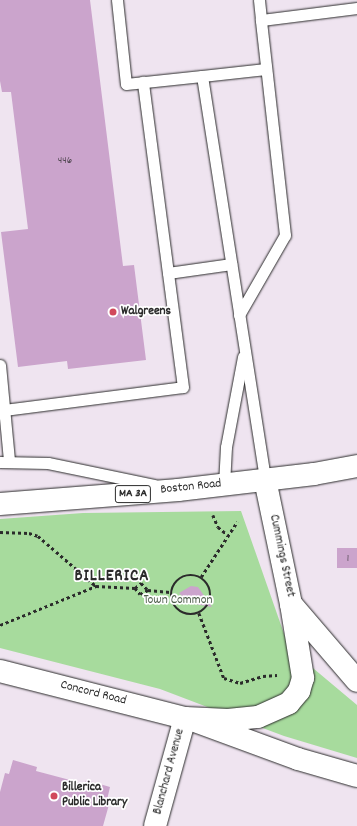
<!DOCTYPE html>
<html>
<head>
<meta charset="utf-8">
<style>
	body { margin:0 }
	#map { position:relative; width:357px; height:826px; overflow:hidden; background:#efe4f0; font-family:Dekko,sans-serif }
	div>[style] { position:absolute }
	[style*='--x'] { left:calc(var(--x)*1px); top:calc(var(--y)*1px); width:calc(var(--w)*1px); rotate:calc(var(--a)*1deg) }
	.green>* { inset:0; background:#a7db9d }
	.building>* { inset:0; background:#cba4cc; transform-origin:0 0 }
	.path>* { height:2.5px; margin-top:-1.25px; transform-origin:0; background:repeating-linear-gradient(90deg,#2b2b2b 0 3px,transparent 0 6px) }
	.path>.ring { margin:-1.25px; padding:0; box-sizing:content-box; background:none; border:2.5px solid #2b2b2b; border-radius:50% }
	.roads { filter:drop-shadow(0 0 1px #2b2b2b) drop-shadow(0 0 1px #2b2b2b) }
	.service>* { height:11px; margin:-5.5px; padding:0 5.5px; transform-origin:5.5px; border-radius:5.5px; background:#fff }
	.minor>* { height:22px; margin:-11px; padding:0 11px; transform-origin:11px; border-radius:11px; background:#fff }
	.secondary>* { height:22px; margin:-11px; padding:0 11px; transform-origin:11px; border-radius:11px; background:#fff }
	.primary>* { height:22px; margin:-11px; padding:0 11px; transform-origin:11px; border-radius:11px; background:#fff }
	.dots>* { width:11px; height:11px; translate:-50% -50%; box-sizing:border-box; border:2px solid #fff; border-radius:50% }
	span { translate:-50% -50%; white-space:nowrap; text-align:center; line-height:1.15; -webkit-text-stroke:3.5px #fff; paint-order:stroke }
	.number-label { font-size:11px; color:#534953 }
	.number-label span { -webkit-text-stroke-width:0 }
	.shield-label span { padding:1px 3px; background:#fff; border:1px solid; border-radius:3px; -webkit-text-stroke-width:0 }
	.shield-label { font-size:12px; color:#2b2b2b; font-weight:700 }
	.poi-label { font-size:13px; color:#2b2b2b; font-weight:700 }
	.left { translate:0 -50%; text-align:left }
	.street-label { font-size:13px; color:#2b2b2b }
	.park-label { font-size:13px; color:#50604d }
	.district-label { font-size:17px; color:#2b2b2b; font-weight:700; letter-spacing:1px }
</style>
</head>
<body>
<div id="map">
	<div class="green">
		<i style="clip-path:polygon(241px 511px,289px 648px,357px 705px,357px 758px,284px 736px,160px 689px,0 648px,0 519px,83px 513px)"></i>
	</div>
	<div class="building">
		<i style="clip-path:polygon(0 0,90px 0,123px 266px,134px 265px,146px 360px,68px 369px,67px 361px,18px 367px,1px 232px,28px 229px,11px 92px,2px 92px,0 81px)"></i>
		<i style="left:357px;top:548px;width:20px;height:20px;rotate:90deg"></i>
		<i style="clip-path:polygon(191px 586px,198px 587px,212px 607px,189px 603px,179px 593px)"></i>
		<i style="clip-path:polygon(13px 760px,37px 767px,36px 771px,85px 784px,86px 780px,110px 787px,107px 800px,110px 801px,103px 826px,0 826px,0 792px,5px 773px,9px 774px)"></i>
	</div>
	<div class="path">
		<i style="--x:213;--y:515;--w:13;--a:67"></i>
		<i style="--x:218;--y:527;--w:13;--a:39"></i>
		<i style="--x:0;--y:532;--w:29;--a:2"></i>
		<i style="--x:29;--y:533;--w:9;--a:18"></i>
		<i style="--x:38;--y:536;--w:77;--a:40.8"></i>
		<i class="ring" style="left:171px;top:575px;width:37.5px;height:37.5px"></i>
		<i style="--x:201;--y:577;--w:66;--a:-56.8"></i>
		<i style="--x:135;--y:588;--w:8;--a:-40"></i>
		<i style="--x:141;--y:583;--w:10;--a:45"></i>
		<i style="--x:199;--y:613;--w:70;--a:69"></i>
		<i style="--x:224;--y:678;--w:17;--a:17"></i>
		<i style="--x:240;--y:683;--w:24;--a:-17"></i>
		<i style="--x:263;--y:676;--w:14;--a:-4"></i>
		<i style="--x:0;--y:625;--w:104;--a:-22.1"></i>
		<i style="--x:96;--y:586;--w:39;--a:3"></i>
		<i style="--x:135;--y:588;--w:8;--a:50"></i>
		<i style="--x:140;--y:594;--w:9;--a:-27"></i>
		<i style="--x:148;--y:590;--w:22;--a:5"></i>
	</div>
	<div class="roads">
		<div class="service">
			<i style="--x:117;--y:0;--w:84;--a:83.9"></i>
			<i style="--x:126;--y:84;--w:76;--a:-6"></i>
			<i style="--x:202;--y:76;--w:409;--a:81.1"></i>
			<i style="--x:259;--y:0;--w:20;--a:84"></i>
			<i style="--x:202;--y:76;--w:64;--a:-6.2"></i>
			<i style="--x:168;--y:273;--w:64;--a:-8.1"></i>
			<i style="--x:239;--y:315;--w:92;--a:-60.1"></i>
			<i style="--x:285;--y:235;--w:216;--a:-96.4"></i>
			<i style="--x:261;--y:20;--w:97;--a:-7.1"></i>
			<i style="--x:0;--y:365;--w:96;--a:84.6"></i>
			<i style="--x:4;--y:410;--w:180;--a:-7.3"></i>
			<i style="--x:183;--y:387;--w:308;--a:-97.5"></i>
			<i style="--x:0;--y:462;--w:48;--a:1.2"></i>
			<i style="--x:48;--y:463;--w:108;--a:11.7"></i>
			<i style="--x:224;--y:485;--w:38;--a:-87"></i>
			<i style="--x:226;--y:447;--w:92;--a:-79.3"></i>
		</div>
		<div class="minor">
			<i style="--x:155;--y:826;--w:112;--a:-74.5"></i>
		</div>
		<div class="secondary">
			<i style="--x:291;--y:604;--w:101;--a:49.4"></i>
			<i style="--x:192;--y:720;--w:113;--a:20.2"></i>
			<i style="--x:298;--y:759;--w:61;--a:16.1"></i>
		</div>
		<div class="primary">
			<i style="--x:0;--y:504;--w:179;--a:-4.5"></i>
			<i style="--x:178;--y:490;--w:137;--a:-6.7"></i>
			<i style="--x:314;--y:474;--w:44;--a:-10.5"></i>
			<i style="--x:0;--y:671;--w:191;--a:14.3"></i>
			<i style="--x:185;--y:718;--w:43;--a:2.7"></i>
			<i style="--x:228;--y:720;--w:30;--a:-6"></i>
			<i style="--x:258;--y:717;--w:34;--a:-24"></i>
			<i style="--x:289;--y:703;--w:16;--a:-50"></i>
			<i style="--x:299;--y:691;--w:14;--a:-73"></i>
			<i style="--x:303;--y:678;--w:75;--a:-99.2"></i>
			<i style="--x:291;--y:604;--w:127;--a:-101.8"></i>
		</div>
	</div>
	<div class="dots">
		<i style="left:113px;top:312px;background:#d1495b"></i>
		<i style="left:54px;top:796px;background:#d1495b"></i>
	</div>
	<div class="number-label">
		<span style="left:65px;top:161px">446</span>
		<span style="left:348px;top:559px">1</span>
	</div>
	<div class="shield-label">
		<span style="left:133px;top:494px">MA 3A</span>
	</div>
	<div class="poi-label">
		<span class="left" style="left:121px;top:312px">Walgreens</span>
		<span class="left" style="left:62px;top:796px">Billerica<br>Public Library</span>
	</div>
	<div class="street-label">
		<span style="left:191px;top:488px;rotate:-6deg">Boston Road</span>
		<span style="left:281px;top:556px;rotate:78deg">Cummings Street</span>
		<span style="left:93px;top:694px;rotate:14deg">Concord Road</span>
		<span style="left:170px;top:772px;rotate:-75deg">Blanchard Avenue</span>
	</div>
	<div class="park-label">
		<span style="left:178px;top:601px">Town Common</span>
	</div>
	<div class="district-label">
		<span style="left:112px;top:578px">BILLERICA</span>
	</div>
</div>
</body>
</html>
